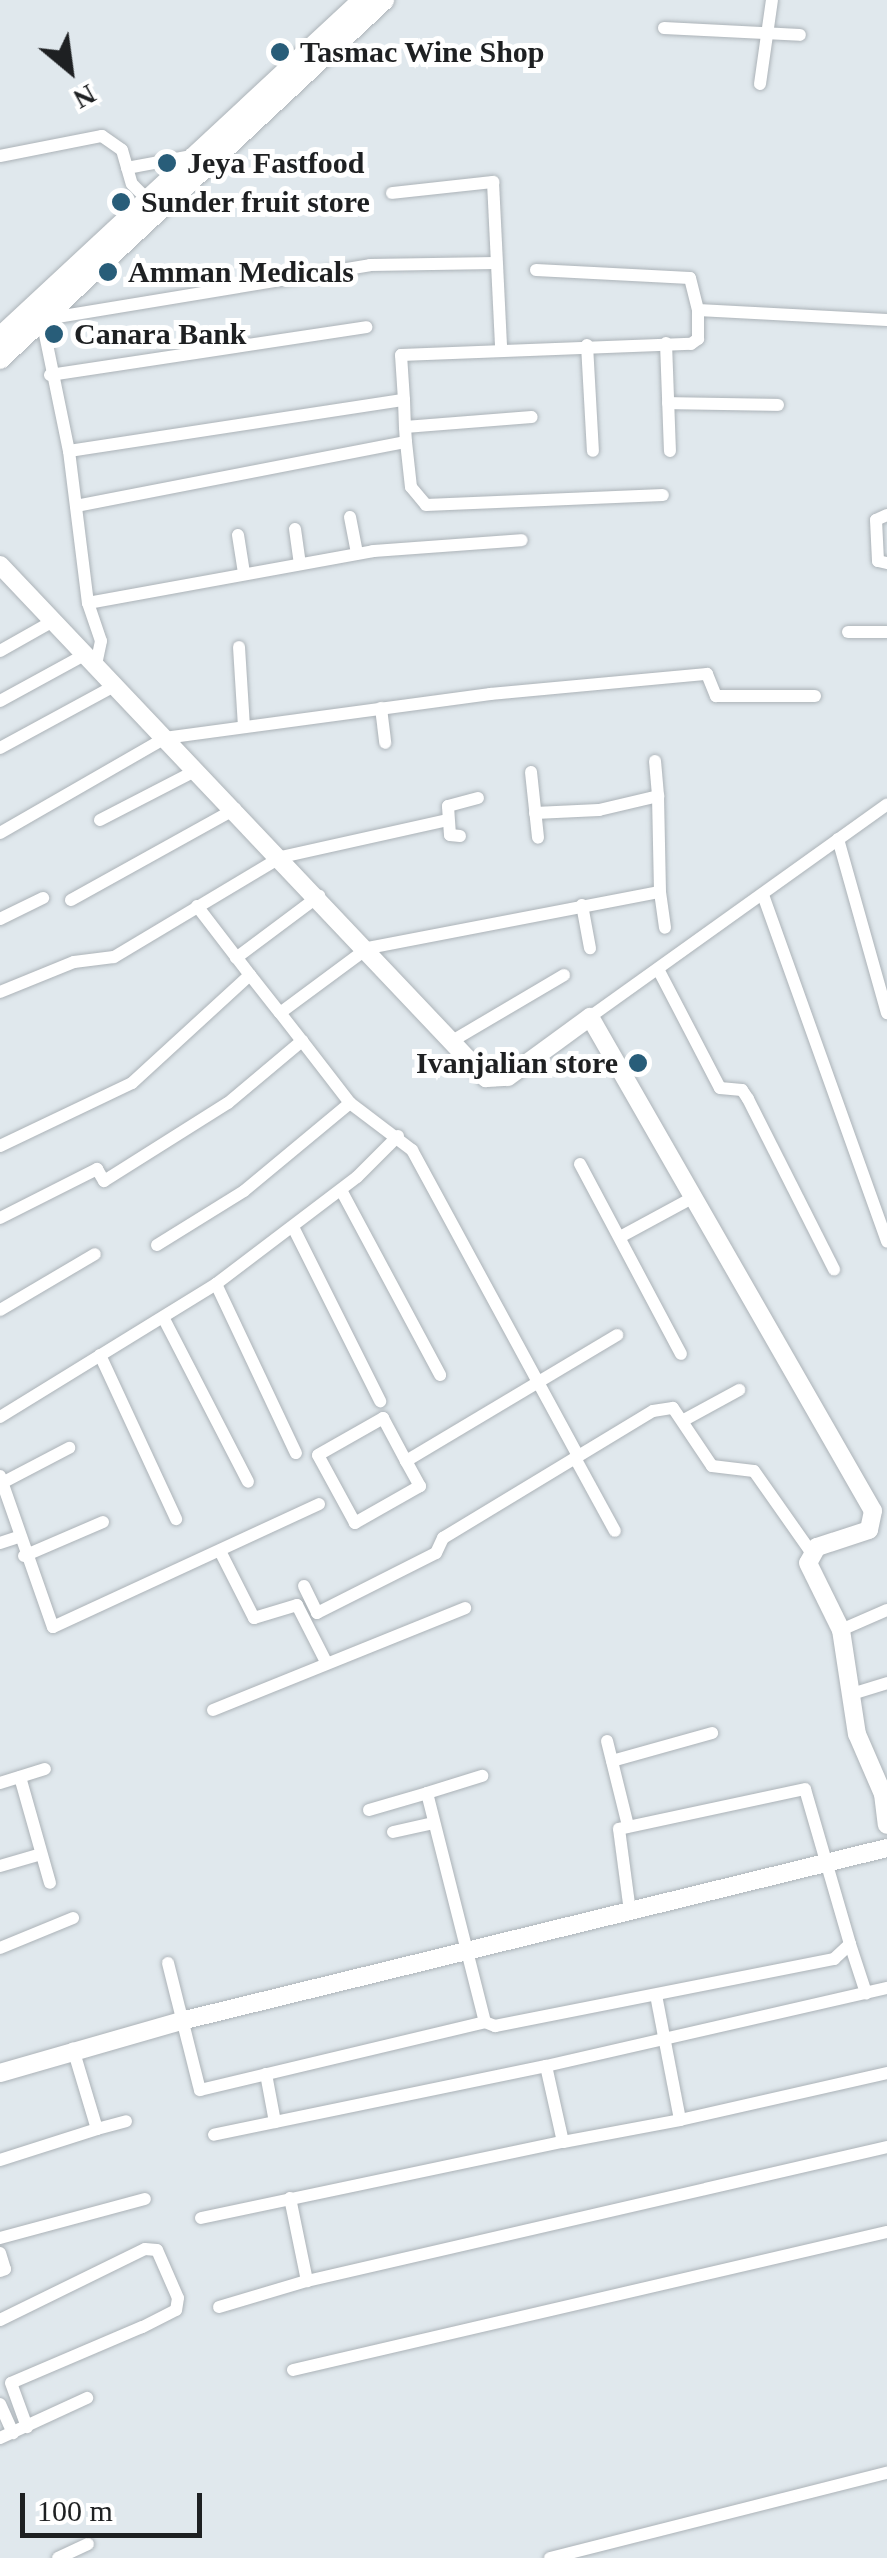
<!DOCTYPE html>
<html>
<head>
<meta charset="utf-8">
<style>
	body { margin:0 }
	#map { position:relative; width:887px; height:2558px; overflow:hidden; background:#e0e8ed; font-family:Georgia,serif }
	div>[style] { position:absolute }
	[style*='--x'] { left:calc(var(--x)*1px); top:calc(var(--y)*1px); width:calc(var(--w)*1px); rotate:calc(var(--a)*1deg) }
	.roads { filter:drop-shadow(0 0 2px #acb3b8) drop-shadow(0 0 2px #acb3b8) }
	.street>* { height:12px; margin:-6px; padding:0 6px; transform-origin:6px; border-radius:6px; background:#fff }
	.secondary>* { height:18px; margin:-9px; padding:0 9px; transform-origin:9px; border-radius:9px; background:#fff }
	.primary>* { height:20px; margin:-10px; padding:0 10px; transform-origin:10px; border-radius:10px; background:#fff }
	.dots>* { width:28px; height:28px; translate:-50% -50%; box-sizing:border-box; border:5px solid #fff; border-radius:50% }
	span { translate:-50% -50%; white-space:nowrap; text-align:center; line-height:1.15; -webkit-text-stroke:10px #fff; paint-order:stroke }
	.poi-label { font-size:30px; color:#1e2022; font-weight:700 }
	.left { translate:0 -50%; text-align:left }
	.right { translate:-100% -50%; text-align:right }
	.north { position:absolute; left:20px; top:20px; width:100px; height:100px; -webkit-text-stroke:8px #fff; paint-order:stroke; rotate:151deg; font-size:28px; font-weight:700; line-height:40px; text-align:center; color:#1e2022 }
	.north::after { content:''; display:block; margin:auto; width:35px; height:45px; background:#1e2022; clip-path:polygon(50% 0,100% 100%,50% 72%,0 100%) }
	.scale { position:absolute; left:20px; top:2493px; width:182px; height:45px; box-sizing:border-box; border:5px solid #1e2022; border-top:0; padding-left:12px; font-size:30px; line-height:35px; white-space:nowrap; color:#1e2022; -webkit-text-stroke:8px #fff; paint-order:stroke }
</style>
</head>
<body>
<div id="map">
	<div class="roads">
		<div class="street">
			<i style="--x:664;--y:28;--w:136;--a:2.9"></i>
			<i style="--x:760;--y:84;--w:85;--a:-81.9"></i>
			<i style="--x:0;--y:156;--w:104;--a:-11.1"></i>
			<i style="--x:102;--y:136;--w:24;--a:35"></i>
			<i style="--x:122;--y:150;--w:35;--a:74"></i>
			<i style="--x:132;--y:184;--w:20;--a:45"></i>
			<i style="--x:127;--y:168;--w:66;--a:-10.5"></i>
			<i style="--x:392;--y:193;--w:102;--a:-6.2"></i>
			<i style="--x:493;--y:182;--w:166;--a:87.2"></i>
			<i style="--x:536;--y:270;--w:154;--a:3"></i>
			<i style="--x:690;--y:278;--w:33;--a:76"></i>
			<i style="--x:41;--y:315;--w:139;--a:78.4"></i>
			<i style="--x:69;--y:451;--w:153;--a:82.9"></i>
			<i style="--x:88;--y:603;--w:40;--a:71.1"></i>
			<i style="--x:101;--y:641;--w:25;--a:102"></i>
			<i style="--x:45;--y:319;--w:329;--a:-9.4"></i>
			<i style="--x:370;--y:265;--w:126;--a:-0.9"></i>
			<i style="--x:666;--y:343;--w:108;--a:87.9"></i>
			<i style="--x:587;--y:345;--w:106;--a:86.8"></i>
			<i style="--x:50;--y:375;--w:320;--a:-8.6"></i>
			<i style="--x:404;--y:400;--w:45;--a:-93.8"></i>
			<i style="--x:401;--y:355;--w:290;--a:-2.2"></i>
			<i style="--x:691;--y:344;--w:9;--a:-36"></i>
			<i style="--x:698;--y:339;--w:29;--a:-90"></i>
			<i style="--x:698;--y:310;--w:189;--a:3"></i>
			<i style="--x:668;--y:403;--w:110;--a:1"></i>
			<i style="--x:406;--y:442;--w:45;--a:83.7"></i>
			<i style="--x:411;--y:487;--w:23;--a:50"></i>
			<i style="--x:426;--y:505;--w:237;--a:-2.4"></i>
			<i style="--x:69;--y:451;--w:339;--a:-8.7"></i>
			<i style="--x:404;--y:400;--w:27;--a:88"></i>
			<i style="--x:405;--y:427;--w:127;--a:-4.5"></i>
			<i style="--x:76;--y:506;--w:336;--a:-11"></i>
			<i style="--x:406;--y:442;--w:15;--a:-94"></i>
			<i style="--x:887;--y:515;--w:12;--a:156"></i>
			<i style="--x:876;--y:520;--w:41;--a:87.2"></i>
			<i style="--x:878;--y:561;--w:9;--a:13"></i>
			<i style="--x:350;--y:517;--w:37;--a:79"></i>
			<i style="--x:295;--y:529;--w:34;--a:82"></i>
			<i style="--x:238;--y:535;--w:38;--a:81"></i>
			<i style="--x:88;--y:603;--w:290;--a:-10.3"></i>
			<i style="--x:373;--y:551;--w:149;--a:-4.2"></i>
			<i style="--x:848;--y:632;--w:39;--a:0"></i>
			<i style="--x:239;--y:647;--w:79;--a:86.4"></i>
			<i style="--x:0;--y:651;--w:61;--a:-29.5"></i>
			<i style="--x:0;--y:701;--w:98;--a:-28.7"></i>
			<i style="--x:381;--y:708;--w:35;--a:83"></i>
			<i style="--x:0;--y:748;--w:132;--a:-28.5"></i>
			<i style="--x:655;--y:761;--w:35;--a:85"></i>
			<i style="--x:531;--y:772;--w:66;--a:83.9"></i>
			<i style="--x:535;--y:813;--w:64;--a:-2.7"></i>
			<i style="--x:599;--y:810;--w:61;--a:-13.3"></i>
			<i style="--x:658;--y:796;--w:96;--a:88.8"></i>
			<i style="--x:100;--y:820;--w:109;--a:-27.3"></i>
			<i style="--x:0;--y:833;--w:190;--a:-29.9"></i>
			<i style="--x:165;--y:738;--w:328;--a:-7.7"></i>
			<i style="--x:490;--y:694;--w:218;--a:-5.3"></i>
			<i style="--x:707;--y:674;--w:24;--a:68"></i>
			<i style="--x:716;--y:696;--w:99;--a:0"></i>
			<i style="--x:460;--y:836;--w:10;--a:-174"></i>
			<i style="--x:450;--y:835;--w:29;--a:-94"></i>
			<i style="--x:448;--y:806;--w:31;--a:-15"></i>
			<i style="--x:838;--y:839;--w:181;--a:74.3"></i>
			<i style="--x:763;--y:895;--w:368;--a:70.3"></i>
			<i style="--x:71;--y:900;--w:188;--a:-29"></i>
			<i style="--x:582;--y:905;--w:44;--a:79.5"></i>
			<i style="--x:197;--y:906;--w:87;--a:52.5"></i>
			<i style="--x:0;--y:919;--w:48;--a:-26"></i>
			<i style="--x:236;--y:958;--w:104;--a:-36.8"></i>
			<i style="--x:658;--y:969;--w:134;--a:62.5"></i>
			<i style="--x:720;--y:1088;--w:22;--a:5"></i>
			<i style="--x:742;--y:1090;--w:11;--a:56"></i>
			<i style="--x:748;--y:1099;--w:191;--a:63.2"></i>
			<i style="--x:0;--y:992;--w:80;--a:-22.1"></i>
			<i style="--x:74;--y:962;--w:40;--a:-7.1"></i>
			<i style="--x:114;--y:957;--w:195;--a:-30.9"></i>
			<i style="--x:281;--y:857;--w:171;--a:-12.5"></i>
			<i style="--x:590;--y:1017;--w:365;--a:-35.6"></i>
			<i style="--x:452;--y:1041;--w:130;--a:-30.5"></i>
			<i style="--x:350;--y:1103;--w:78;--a:37.2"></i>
			<i style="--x:412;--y:1150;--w:348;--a:61.5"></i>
			<i style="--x:0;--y:1146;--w:146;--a:-25.5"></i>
			<i style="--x:132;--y:1083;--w:160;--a:-42.5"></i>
			<i style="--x:250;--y:975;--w:48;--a:51.7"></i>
			<i style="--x:580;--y:1164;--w:215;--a:62"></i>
			<i style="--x:341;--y:1190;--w:210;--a:61.8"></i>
			<i style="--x:0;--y:1218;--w:109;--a:-26.8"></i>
			<i style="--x:97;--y:1169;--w:14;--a:60"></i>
			<i style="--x:104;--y:1181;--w:146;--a:-32.2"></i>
			<i style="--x:228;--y:1103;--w:97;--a:-40"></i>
			<i style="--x:302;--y:1041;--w:36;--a:-128"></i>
			<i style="--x:280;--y:1013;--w:109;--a:-36.5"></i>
			<i style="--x:368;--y:948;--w:297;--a:-10.9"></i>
			<i style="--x:660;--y:892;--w:36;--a:82"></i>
			<i style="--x:293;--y:1227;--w:195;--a:63.4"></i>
			<i style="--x:620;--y:1237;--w:84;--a:-28.4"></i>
			<i style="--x:157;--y:1245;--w:102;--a:-31.8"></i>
			<i style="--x:244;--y:1191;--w:138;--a:-39.7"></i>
			<i style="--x:350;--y:1103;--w:78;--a:-127.7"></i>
			<i style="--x:216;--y:1284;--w:187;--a:64.7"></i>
			<i style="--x:0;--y:1310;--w:110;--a:-30.5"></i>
			<i style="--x:164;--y:1319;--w:183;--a:62.7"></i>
			<i style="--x:100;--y:1355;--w:181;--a:65.1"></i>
			<i style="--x:0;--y:1417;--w:254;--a:-31.6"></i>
			<i style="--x:216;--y:1284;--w:177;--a:-37.2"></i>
			<i style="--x:357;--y:1177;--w:58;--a:-45"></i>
			<i style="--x:684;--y:1420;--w:63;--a:-28.6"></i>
			<i style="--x:575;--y:1458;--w:83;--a:61.3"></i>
			<i style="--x:406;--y:1461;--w:29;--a:61"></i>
			<i style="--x:420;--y:1486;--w:75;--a:150.4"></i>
			<i style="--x:355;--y:1523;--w:77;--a:-118.6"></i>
			<i style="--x:318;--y:1455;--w:75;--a:-29.6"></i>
			<i style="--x:383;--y:1418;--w:49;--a:61.9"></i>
			<i style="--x:406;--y:1461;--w:246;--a:-30.8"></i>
			<i style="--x:0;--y:1476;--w:160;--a:70.7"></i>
			<i style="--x:53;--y:1627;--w:293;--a:-24.8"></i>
			<i style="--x:2;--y:1483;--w:76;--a:-27.6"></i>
			<i style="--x:0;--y:1543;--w:20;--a:-18"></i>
			<i style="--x:221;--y:1553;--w:73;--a:63.1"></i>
			<i style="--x:254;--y:1618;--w:45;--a:-16.8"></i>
			<i style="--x:297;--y:1605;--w:64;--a:63"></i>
			<i style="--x:24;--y:1556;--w:86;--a:-23.3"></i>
			<i style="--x:304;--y:1586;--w:30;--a:64"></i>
			<i style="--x:317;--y:1613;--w:133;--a:-26.8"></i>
			<i style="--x:436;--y:1553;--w:17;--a:-65"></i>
			<i style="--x:443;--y:1538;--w:245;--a:-31.2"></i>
			<i style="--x:653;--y:1411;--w:20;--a:-9"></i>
			<i style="--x:673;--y:1408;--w:70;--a:56.1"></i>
			<i style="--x:712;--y:1466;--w:42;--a:6.8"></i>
			<i style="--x:754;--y:1471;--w:99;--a:54.9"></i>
			<i style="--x:841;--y:1630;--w:50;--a:-23.5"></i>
			<i style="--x:855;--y:1693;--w:34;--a:-17"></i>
			<i style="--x:213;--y:1710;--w:272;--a:-22"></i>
			<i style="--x:607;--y:1741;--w:88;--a:76.1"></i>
			<i style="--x:612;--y:1761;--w:104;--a:-15.6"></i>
			<i style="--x:20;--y:1777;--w:110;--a:74.2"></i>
			<i style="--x:0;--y:1783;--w:47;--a:-17.3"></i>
			<i style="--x:427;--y:1793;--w:58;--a:-17.2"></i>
			<i style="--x:369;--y:1810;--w:60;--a:-16.3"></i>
			<i style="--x:427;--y:1793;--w:236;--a:75.8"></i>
			<i style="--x:485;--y:2022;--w:11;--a:22"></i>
			<i style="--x:495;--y:2026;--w:346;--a:-11.2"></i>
			<i style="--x:834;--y:1959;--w:22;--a:-43"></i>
			<i style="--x:850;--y:1944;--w:161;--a:-106.2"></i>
			<i style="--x:805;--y:1789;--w:190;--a:167.9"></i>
			<i style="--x:619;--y:1829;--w:83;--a:82.4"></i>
			<i style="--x:393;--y:1832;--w:42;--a:-12.4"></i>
			<i style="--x:0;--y:1866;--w:43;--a:-16.3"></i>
			<i style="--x:850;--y:1944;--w:52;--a:71.9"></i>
			<i style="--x:0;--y:1948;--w:79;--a:-22.3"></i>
			<i style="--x:168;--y:1963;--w:131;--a:75.9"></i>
			<i style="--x:200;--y:2090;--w:293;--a:-13.4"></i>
			<i style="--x:656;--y:1995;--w:127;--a:79.1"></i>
			<i style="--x:680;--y:2120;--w:212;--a:-12.8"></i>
			<i style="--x:546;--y:2066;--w:350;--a:-12.9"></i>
			<i style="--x:266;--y:2074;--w:49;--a:79.4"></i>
			<i style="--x:97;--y:2129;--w:30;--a:-15"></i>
			<i style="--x:563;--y:2142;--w:119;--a:-10.6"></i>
			<i style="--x:0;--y:2160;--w:102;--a:-17.7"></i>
			<i style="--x:97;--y:2129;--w:84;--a:-106.7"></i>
			<i style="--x:290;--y:2198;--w:85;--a:78.4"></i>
			<i style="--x:307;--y:2281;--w:595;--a:-13.01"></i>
			<i style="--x:201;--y:2218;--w:370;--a:-11.9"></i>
			<i style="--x:563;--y:2142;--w:78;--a:-102.6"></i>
			<i style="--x:546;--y:2066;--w:339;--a:168.3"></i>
			<i style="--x:0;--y:2238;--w:150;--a:-15.1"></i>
			<i style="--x:0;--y:2253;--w:17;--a:73"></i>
			<i style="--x:5;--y:2269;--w:5;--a:158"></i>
			<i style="--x:219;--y:2307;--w:92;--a:-16.5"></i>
			<i style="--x:0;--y:2320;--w:161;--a:-26.1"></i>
			<i style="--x:145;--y:2249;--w:12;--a:5"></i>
			<i style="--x:157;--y:2250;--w:52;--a:66.4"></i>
			<i style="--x:178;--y:2298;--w:12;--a:99"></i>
			<i style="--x:176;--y:2310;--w:38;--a:153"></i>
			<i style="--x:142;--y:2327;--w:142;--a:156.9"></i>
			<i style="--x:11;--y:2383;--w:47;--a:70"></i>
			<i style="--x:293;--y:2370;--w:610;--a:-13.08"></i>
			<i style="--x:0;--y:2404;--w:32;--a:66"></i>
			<i style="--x:0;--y:2438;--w:96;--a:-24.7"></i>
			<i style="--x:58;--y:2558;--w:33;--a:-25"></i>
			<i style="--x:550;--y:2558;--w:348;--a:-14.2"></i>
		</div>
		<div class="secondary">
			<i style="--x:0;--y:565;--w:707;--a:46.55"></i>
			<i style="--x:486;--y:1078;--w:22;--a:-3"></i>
			<i style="--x:508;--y:1077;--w:102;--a:-36.2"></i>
			<i style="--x:590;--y:1017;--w:569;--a:60.19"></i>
			<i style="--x:873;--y:1511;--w:19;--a:102"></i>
			<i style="--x:869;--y:1530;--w:55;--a:161.9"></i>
			<i style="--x:817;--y:1547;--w:18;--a:119"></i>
			<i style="--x:808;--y:1563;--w:75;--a:63.8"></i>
			<i style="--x:841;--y:1630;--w:105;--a:81.3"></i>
			<i style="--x:857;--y:1734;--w:65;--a:66.6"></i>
			<i style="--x:883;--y:1794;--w:31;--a:83"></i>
			<i style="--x:0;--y:2073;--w:188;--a:-16"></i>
			<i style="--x:181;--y:2021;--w:727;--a:-13.77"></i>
		</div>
		<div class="primary">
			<i style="--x:0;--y:337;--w:495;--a:-42.9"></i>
			<i style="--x:0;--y:359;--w:526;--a:-43.07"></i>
		</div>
	</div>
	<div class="dots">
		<i style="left:280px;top:52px;background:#285d79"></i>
		<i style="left:167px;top:163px;background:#285d79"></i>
		<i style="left:121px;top:202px;background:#285d79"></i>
		<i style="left:108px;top:272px;background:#285d79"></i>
		<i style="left:54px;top:334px;background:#285d79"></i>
		<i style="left:638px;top:1063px;background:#285d79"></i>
	</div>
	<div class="poi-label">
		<span class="left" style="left:300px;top:52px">Tasmac Wine Shop</span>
		<span class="left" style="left:187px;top:163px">Jeya Fastfood</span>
		<span class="left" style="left:141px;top:202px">Sunder fruit store</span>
		<span class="left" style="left:128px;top:272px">Amman Medicals</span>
		<span class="left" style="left:74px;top:334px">Canara Bank</span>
		<span class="right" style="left:618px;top:1063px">Ivanjalian store</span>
	</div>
	<div class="north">N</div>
	<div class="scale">100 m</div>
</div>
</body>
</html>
